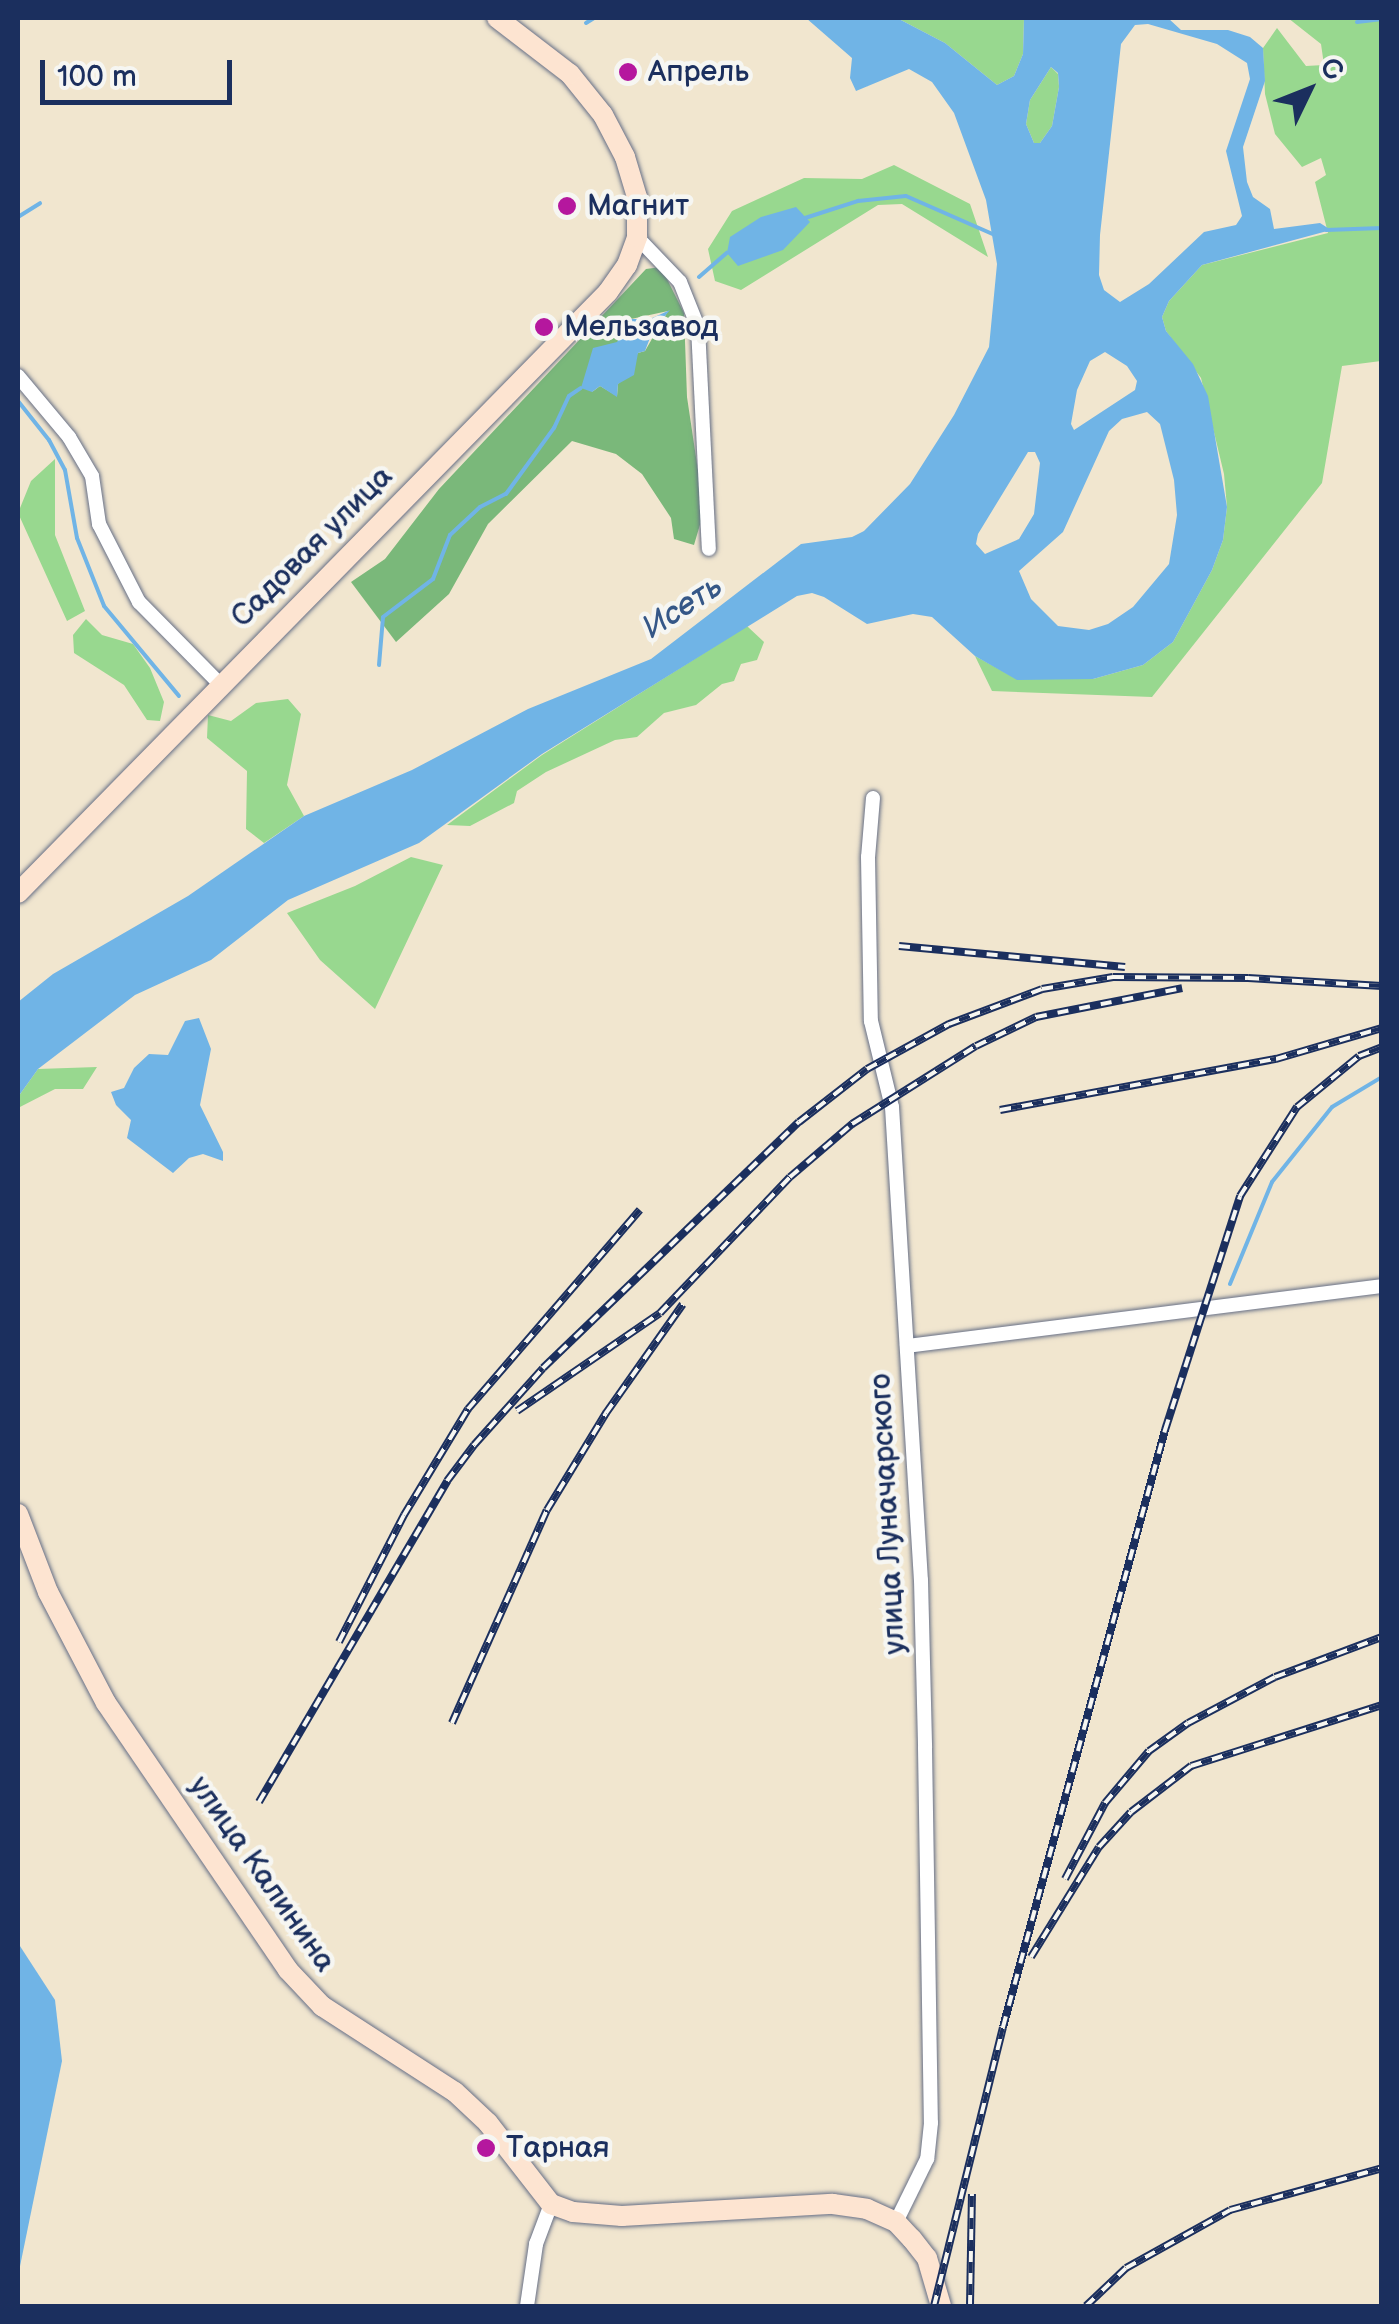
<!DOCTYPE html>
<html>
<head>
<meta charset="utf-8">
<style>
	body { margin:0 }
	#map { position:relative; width:1399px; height:2324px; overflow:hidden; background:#f1e6cf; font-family:"Balsamiq Sans",sans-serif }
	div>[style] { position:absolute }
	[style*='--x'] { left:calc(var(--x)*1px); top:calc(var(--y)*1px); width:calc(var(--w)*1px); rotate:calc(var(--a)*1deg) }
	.green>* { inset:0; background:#98d88f }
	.forest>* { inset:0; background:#7ab87a }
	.water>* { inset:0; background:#70b4e6 }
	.stream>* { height:4px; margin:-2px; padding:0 2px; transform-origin:2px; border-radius:2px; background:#70b4e6 }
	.roads { filter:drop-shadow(0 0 2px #666f86) drop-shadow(0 0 2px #666f86) }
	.minor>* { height:14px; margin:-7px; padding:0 7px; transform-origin:7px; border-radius:7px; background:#fff }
	.secondary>* { height:20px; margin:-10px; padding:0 10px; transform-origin:10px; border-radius:10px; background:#fde4d1 }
	.rail>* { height:8px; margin-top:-4px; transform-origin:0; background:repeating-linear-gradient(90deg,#f6f6f2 0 11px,#1b2f5e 0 22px); box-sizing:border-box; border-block:2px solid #1b2f5e }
	.dots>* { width:28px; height:28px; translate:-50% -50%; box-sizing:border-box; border:5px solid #f6f6f2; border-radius:50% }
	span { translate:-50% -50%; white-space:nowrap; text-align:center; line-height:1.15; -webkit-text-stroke:9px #f6f6f2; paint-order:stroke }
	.poi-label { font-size:30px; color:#1b2f5e }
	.left { translate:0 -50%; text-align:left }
	.street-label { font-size:30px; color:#1b2f5e }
	.water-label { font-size:32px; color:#355787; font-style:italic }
	.frame { position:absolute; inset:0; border:20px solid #1b2f5e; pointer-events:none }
	.north { position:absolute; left:1259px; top:40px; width:100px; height:100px; -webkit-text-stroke:8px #f6f6f2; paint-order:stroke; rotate:47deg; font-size:28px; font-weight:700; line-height:40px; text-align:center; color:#1b2f5e }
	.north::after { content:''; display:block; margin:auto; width:35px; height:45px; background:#1b2f5e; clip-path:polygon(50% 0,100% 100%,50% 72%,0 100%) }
	.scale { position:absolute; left:40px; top:60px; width:192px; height:45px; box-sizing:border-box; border:5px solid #1b2f5e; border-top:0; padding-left:12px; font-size:30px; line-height:35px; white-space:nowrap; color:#1b2f5e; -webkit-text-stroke:8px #f6f6f2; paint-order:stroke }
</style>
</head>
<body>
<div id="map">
	<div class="green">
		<i style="clip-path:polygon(897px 18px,1024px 18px,1023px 54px,1014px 76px,997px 85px,945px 43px)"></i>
		<i style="clip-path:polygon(1288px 18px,1381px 18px,1381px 361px,1342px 366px,1322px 483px,1152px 697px,992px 691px,975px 656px,1017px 679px,1093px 679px,1143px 665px,1173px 642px,1212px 570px,1223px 540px,1227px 507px,1224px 474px,1201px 378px,1166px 331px,1162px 317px,1169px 301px,1202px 265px,1328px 233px,1315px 182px,1326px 175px,1321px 158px,1302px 167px,1275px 134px,1265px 94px,1263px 48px,1277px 28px,1306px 66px,1324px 65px,1321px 44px)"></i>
		<i style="clip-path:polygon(1051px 67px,1058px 74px,1059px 87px,1052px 126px,1040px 143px,1034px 143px,1026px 124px,1030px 100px)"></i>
		<i style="clip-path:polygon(894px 165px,970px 204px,988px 257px,902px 204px,878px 205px,741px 290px,715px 281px,708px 249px,732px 211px,804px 178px,862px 179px)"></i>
		<i style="clip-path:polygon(55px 459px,55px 535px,85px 611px,67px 621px,18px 513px,31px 481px)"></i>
		<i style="clip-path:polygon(86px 619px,102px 635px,133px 644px,150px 668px,164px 702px,160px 721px,147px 720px,124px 685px,74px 653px,73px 635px)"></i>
		<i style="clip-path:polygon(747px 626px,764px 642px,757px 660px,741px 664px,734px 681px,722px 684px,696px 705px,664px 713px,637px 737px,615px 740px,546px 772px,517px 791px,514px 803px,470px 826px,447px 825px,542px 755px)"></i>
		<i style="clip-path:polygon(288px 699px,301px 714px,287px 785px,304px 816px,264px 843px,246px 829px,247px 771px,207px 738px,208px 715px,231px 721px,256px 703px)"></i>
		<i style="clip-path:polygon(411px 857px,443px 865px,375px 1009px,320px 960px,287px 913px,355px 886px)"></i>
		<i style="clip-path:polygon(97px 1067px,83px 1089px,55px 1089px,18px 1108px,18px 1097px,38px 1069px)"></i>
	</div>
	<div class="forest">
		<i style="clip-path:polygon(evenodd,661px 267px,684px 313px,687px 397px,704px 511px,694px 545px,674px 539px,671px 518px,642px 474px,616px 454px,572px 441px,488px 524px,449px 594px,396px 642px,351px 582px,385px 559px,439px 489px,646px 269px,661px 267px,668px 311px,645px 351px,638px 353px,618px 384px,617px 396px,600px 386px,592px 392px,631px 319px,668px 311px)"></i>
	</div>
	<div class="water">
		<i style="clip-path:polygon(evenodd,806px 18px,897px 18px,945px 43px,997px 85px,1014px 76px,1023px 54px,1024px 18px,1168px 18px,1181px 30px,1228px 30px,1250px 37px,1263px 48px,1265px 81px,1243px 147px,1247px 182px,1253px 197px,1270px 209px,1274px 229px,1320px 223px,1331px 230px,1202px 265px,1169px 301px,1162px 317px,1166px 331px,1193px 364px,1208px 396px,1227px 507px,1223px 540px,1212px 570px,1173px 642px,1143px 665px,1093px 679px,1017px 680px,975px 656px,932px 617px,913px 614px,867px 624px,824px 597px,812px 593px,797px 596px,542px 754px,419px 843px,288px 900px,211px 960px,135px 995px,38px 1069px,18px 1097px,18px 1002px,53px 974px,188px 896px,304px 816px,412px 770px,528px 709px,651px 659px,801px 544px,852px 537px,864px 531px,910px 484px,954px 415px,989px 347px,997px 264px,986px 200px,954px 113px,932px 82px,909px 69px,856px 91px,850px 78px,852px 58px,806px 18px,1148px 24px,1217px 44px,1247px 63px,1250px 79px,1226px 151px,1242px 216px,1236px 225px,1204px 232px,1149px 284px,1120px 302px,1104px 290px,1099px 275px,1100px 235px,1121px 44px,1135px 25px,1148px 24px,806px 18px,1051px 67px,1058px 73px,1059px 87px,1052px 126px,1040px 143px,1034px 143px,1026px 124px,1030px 100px,1051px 67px,806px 18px,1105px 352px,1127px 366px,1137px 381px,1135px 390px,1074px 430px,1071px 424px,1077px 390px,1090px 361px,1105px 352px,806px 18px,1147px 412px,1160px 424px,1174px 480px,1177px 515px,1169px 564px,1133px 607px,1108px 624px,1089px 630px,1058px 626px,1031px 599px,1019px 571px,1063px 532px,1109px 431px,1122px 419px,1147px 412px,806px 18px,1028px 452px,1035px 452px,1040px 463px,1034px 514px,1019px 539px,985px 554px,976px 544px,978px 534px,1028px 452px)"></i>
		<i style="clip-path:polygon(796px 207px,810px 222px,783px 250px,738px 266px,727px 253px,730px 237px,761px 217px)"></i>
		<i style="clip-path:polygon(670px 310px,653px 330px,645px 351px,638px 353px,634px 375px,618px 384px,617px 397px,600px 386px,592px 392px,581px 388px,593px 348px,617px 342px,631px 319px,650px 319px)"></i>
		<i style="clip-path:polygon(199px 1018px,211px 1049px,200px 1105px,223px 1152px,223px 1161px,203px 1154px,189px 1158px,173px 1173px,127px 1138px,131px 1120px,116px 1105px,111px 1092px,124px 1088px,134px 1068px,149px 1054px,168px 1055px,185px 1021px)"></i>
		<i style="clip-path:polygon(18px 1943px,55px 2000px,62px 2061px,18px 2276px)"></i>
	</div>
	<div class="stream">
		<i style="--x:1357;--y:22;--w:25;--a:-7"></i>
		<i style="--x:586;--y:23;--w:9;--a:-32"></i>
		<i style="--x:18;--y:217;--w:26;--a:-32"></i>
		<i style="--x:805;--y:218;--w:56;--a:-17.8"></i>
		<i style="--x:858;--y:201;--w:48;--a:-5.9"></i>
		<i style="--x:906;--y:196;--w:97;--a:23.7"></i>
		<i style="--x:1326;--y:230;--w:56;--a:-2"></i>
		<i style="--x:699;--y:277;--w:37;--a:-41"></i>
		<i style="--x:18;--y:401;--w:50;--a:51.5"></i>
		<i style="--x:49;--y:440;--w:34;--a:62"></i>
		<i style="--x:65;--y:470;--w:69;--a:80"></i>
		<i style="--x:77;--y:538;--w:73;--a:68.3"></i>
		<i style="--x:104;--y:606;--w:117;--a:50.2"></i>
		<i style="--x:379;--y:665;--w:48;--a:-85.2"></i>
		<i style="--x:383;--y:617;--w:63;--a:-37.2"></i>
		<i style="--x:433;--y:579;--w:47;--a:-68.9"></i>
		<i style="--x:450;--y:535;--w:41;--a:-43"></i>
		<i style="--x:480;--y:507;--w:29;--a:-27"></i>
		<i style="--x:506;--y:494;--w:82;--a:-54"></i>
		<i style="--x:554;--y:428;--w:35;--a:-65"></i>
		<i style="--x:569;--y:396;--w:14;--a:-34"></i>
		<i style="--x:1230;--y:1284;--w:110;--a:-67.6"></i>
		<i style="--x:1272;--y:1182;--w:96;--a:-51.3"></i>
		<i style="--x:1332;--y:1107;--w:58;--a:-31"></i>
	</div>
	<div class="roads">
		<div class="minor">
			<i style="--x:637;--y:237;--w:62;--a:46.3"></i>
			<i style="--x:680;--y:282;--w:48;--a:68.2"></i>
			<i style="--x:698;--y:327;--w:222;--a:87.2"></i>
			<i style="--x:18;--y:376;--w:80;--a:50.1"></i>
			<i style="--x:69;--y:437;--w:45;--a:59.5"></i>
			<i style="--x:92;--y:476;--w:49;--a:81.7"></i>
			<i style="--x:99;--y:524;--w:88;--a:62.9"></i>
			<i style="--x:139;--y:602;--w:114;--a:45.4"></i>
			<i style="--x:873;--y:798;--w:59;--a:94.8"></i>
			<i style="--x:868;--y:857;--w:164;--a:89"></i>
			<i style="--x:871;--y:1021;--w:89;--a:76.3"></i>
			<i style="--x:892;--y:1107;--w:474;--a:86.5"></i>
			<i style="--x:921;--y:1580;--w:168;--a:88.6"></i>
			<i style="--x:925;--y:1748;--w:375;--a:89.1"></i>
			<i style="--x:931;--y:2123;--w:36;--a:96"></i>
			<i style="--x:927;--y:2159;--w:70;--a:116.2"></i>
			<i style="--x:907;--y:1346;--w:479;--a:-7.2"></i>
			<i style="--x:527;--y:2306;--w:63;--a:-81.7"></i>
			<i style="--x:536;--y:2244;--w:43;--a:-69.4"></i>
		</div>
		<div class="secondary">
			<i style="--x:18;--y:893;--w:842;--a:-45.53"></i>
			<i style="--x:608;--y:292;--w:33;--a:-55"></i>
			<i style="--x:627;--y:265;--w:30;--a:-70"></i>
			<i style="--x:637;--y:237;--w:40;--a:-90"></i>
			<i style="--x:637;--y:197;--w:42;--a:-106.7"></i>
			<i style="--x:625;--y:157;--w:47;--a:-117.6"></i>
			<i style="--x:603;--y:115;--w:53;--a:-128.8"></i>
			<i style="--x:570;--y:74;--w:92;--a:-142.5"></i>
			<i style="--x:18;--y:1514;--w:84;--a:69"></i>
			<i style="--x:48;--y:1592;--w:125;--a:62.4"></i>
			<i style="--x:106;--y:1703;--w:323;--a:55.7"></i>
			<i style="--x:288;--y:1970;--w:50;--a:46.6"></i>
			<i style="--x:322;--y:2006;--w:158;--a:32.9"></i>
			<i style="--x:455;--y:2092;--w:45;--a:43.2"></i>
			<i style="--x:488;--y:2123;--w:103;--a:52.1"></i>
			<i style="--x:551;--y:2204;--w:23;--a:20"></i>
			<i style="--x:573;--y:2212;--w:49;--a:4.7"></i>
			<i style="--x:622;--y:2216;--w:211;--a:-3.3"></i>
			<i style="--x:833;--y:2204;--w:34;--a:8"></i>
			<i style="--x:867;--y:2209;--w:32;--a:24"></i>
			<i style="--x:896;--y:2222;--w:23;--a:47"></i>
			<i style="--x:912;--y:2239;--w:24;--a:52"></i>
			<i style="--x:927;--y:2258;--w:50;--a:73.7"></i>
		</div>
	</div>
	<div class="rail">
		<i style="--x:899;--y:946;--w:227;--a:5.3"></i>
		<i style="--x:1000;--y:1110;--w:281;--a:-10.5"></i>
		<i style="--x:1276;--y:1059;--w:110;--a:-16.3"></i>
		<i style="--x:517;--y:1411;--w:173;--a:-34.4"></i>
		<i style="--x:660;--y:1313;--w:188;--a:-46.3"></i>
		<i style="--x:790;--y:1177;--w:82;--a:-40.5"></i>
		<i style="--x:852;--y:1124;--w:146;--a:-32.2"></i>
		<i style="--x:976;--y:1046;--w:67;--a:-25.8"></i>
		<i style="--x:1036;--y:1017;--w:149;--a:-11.2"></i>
		<i style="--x:339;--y:1642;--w:143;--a:-62.9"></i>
		<i style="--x:404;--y:1515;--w:124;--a:-58.9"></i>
		<i style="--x:468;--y:1409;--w:263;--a:-49.2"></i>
		<i style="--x:452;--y:1723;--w:233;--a:-66"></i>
		<i style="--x:547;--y:1510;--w:114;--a:-58.7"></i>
		<i style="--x:606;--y:1413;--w:133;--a:-54.8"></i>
		<i style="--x:259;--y:1802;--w:372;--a:-59.6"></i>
		<i style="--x:447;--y:1481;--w:45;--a:-53.1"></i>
		<i style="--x:474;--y:1445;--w:103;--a:-48.1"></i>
		<i style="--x:543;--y:1368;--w:355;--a:-43.9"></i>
		<i style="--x:799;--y:1122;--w:86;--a:-37.9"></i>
		<i style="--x:867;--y:1069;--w:94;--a:-28.8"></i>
		<i style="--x:949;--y:1024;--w:99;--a:-20.6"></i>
		<i style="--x:1042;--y:989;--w:72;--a:-9.6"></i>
		<i style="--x:1113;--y:977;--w:135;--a:0.4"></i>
		<i style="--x:1248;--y:978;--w:134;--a:3.4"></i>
		<i style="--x:1065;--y:1879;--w:86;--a:-62.2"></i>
		<i style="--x:1105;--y:1803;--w:68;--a:-49.8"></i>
		<i style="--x:1149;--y:1751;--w:48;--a:-35.7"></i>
		<i style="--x:1188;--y:1723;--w:98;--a:-27.9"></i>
		<i style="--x:1275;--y:1677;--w:114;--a:-20.5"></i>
		<i style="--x:1031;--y:1957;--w:129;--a:-58.3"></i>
		<i style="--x:1099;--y:1847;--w:47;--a:-47.6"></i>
		<i style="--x:1131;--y:1812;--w:76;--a:-37.5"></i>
		<i style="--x:1191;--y:1766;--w:201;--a:-17.7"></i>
		<i style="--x:934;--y:2306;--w:287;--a:-76.1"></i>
		<i style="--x:1003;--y:2027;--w:619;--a:-74.82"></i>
		<i style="--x:1165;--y:1430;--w:246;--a:-72.2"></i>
		<i style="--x:1240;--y:1196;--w:106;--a:-57.4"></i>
		<i style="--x:1297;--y:1107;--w:80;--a:-39.4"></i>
		<i style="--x:1359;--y:1056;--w:25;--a:-21"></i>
		<i style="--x:970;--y:2306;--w:112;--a:-89"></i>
		<i style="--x:1086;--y:2306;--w:55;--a:-43.5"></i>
		<i style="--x:1126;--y:2268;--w:119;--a:-29.1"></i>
		<i style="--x:1230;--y:2210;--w:158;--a:-15.4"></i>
	</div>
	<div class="dots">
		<i style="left:628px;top:72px;background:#b5179e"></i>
		<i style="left:567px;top:206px;background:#b5179e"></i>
		<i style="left:544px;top:327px;background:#b5179e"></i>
		<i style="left:486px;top:2148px;background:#b5179e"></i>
	</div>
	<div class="poi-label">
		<span class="left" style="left:648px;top:72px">Апрель</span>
		<span class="left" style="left:587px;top:206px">Магнит</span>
		<span class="left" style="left:564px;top:327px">Мельзавод</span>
		<span class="left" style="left:506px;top:2148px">Тарная</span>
	</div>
	<div class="street-label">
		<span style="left:312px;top:547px;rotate:-45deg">Садовая улица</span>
		<span style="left:888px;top:1514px;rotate:-93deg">улица Луначарского</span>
		<span style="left:262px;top:1874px;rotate:55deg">улица Калинина</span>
	</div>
	<div class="water-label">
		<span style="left:683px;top:608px;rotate:-33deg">Исеть</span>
	</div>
	<div class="frame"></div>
	<div class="north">С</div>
	<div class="scale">100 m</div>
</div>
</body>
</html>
